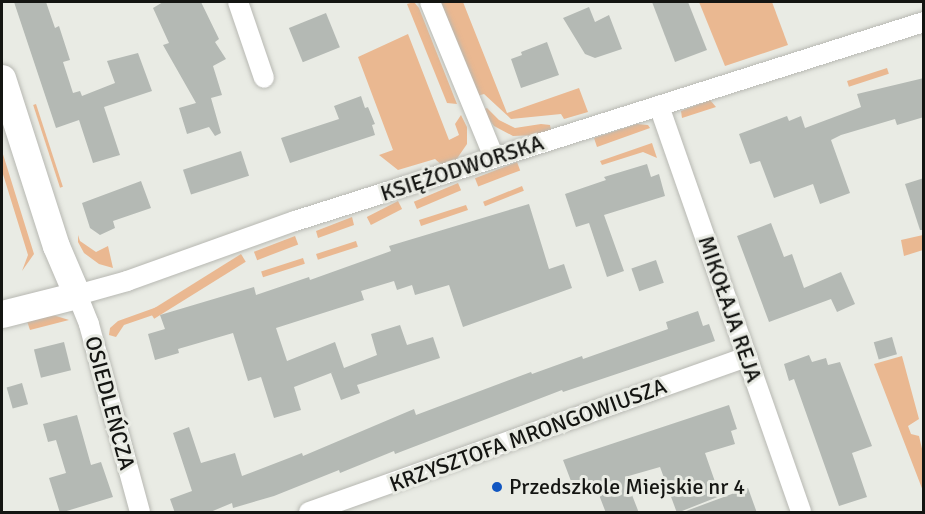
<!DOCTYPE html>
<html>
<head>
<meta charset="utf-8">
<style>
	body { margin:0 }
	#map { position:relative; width:925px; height:514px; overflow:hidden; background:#e9ebe4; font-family:Signika,sans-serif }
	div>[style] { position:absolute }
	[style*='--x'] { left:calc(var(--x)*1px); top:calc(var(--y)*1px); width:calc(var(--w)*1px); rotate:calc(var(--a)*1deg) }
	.green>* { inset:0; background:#eab891; transform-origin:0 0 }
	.building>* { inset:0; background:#b4b9b4; transform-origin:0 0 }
	.roads { filter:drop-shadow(0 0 2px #b7b8b2) drop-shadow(0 0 2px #b7b8b2) }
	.street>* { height:20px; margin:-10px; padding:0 10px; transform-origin:10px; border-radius:10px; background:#fff }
	.secondary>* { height:27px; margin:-13.5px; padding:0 13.5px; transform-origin:13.5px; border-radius:13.5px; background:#fff }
	.dots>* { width:16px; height:16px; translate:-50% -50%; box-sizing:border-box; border:3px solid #e9ebe4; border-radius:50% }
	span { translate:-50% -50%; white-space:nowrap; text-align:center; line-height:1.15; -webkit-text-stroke:6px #e9ebe4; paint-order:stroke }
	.street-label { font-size:22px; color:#141512 }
	.poi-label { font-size:22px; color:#141512 }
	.left { translate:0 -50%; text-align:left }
	.frame { position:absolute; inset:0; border:3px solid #141512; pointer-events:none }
</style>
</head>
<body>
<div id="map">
	<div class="green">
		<i style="clip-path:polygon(414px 2px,419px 8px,457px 104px,447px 103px,407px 4px)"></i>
		<i style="clip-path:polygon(441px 2px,463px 2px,507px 113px,579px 88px,588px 112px,564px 119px,561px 114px,511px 119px,484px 94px,477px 96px)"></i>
		<i style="clip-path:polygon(699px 2px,772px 2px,788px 45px,725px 66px)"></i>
		<i style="clip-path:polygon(408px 34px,449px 140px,459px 135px,455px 124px,461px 115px,467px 127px,467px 144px,456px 160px,444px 167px,435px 159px,398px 170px,379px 155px,393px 150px,358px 57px)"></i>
		<i style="left:887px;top:68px;width:6px;height:42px;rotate:72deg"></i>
		<i style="clip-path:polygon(710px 100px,716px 107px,682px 118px,681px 111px)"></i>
		<i style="left:36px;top:104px;width:87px;height:3px;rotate:72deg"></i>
		<i style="clip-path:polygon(487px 108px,499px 120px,515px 128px,541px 124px,550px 125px,551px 130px,537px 135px,513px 136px,494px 126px,488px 118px,484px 109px)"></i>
		<i style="clip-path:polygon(637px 124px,648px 125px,650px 128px,597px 147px,594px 138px)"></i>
		<i style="clip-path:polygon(652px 143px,657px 158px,643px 152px,602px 165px,600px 161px)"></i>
		<i style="clip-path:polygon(2px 151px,34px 254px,22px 271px,28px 255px,2px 171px)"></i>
		<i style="left:517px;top:162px;width:9px;height:45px;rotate:69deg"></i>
		<i style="left:458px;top:183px;width:8px;height:48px;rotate:67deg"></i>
		<i style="left:522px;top:186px;width:5px;height:42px;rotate:68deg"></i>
		<i style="left:398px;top:201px;width:9px;height:35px;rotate:63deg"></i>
		<i style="clip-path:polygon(466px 205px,468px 210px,421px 226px,419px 220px)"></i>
		<i style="clip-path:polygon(352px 217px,354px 225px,318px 238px,316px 231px)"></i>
		<i style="clip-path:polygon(78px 235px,80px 241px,96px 252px,108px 246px,113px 268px,99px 264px,84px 253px,78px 242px)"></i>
		<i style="clip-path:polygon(923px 235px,923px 250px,904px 256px,901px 240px)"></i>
		<i style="left:295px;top:236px;width:9px;height:44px;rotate:69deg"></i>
		<i style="left:356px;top:241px;width:6px;height:42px;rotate:72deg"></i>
		<i style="left:241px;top:254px;width:9px;height:108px;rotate:58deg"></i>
		<i style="left:303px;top:258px;width:6px;height:44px;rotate:72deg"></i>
		<i style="clip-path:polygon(157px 307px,159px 313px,124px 325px,116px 337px,109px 335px,110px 328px,118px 321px)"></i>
		<i style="clip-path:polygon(53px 315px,69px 320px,30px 330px,27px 321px)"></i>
		<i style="clip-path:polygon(902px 356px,919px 419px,908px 426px,911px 434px,919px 436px,923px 453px,923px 491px,874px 364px)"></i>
	</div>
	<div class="building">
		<i style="clip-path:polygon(14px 2px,46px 2px,55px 28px,59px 26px,70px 60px,63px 62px,73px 93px,80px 91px,82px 96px,115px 83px,107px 61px,138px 53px,152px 91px,104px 107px,120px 155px,93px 163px,79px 120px,56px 128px)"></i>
		<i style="clip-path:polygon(163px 2px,201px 2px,219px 39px,215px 42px,226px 59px,213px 66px,222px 95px,211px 98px,221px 133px,215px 136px,209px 127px,187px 134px,179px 108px,196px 103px,163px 45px,169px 43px,153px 8px)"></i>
		<i style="clip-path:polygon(652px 2px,688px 2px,707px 50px,675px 62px)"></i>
		<i style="clip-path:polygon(589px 7px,595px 22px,609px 15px,622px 49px,595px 58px,585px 54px,563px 18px)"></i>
		<i style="left:326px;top:13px;width:37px;height:40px;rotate:68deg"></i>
		<i style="clip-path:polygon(547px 42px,559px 75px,521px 88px,511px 59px,522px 55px,521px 52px)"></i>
		<i style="clip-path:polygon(924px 78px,924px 117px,897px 125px,895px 119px,841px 135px,831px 140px,850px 193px,820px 204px,813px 184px,774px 198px,760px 161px,750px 164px,739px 134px,787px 116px,789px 121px,801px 116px,805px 128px,861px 107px,857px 94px)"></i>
		<i style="clip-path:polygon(361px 96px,365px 108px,368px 107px,375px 124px,372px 125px,375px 135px,290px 163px,281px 138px,339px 119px,334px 106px)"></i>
		<i style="left:241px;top:151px;width:26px;height:61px;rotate:72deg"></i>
		<i style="clip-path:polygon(647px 164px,651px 177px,659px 174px,665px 196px,604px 215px,624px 271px,607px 277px,589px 223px,576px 227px,565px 194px,606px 180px,604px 177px)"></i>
		<i style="clip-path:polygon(924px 178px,924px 230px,920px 230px,905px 184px)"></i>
		<i style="clip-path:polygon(141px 181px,151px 208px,113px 221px,115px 228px,100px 235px,90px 228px,82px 203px)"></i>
		<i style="clip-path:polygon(529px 204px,549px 269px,564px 264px,572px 288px,463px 327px,449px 285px,415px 295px,412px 285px,397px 290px,394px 281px,361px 291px,364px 300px,276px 328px,287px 361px,335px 342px,344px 368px,377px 355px,371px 334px,400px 325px,407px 345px,433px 337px,440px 358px,357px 385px,360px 393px,341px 400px,331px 373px,336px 371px,294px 387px,301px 410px,274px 418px,261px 377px,248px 381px,233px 333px,178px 349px,179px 353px,155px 360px,148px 334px,165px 329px,160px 315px,254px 287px,256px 295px,309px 277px,310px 280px,391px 251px,389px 246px)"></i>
		<i style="clip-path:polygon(771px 223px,784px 257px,792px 254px,804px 288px,841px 272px,855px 304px,837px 312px,831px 299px,769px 322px,737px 236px)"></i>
		<i style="left:656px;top:260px;width:24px;height:26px;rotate:71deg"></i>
		<i style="clip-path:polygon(698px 311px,703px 326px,709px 324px,715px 341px,563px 392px,562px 390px,395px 454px,394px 451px,340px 473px,339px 470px,274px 496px,233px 508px,232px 503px,208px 513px,175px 513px,170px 499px,192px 491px,173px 433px,189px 427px,201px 463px,235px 453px,242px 476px,302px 453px,303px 456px,414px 409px,416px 415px,531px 372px,532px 374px,582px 356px,583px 359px,668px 329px,666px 322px)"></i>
		<i style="left:892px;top:337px;width:18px;height:19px;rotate:74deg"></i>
		<i style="left:64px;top:342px;width:29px;height:31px;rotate:76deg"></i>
		<i style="clip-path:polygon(809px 355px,812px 362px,826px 358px,828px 365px,840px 362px,872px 446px,852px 453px,867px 497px,839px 506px,794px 379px,789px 381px,784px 364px)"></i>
		<i style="left:22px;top:383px;width:22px;height:16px;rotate:74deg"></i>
		<i style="clip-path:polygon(729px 405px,737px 429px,731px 431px,735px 444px,705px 453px,720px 496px,677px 513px,660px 467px,625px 477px,639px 513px,606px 513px,594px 482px,574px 489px,563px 460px)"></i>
		<i style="clip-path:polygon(77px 415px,91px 465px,101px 462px,113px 497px,60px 513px,49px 478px,66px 473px,56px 440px,48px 442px,43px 424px)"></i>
		<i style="clip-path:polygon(748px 488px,757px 513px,686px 513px,686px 511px)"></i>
	</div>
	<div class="roads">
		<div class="street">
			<i style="--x:238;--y:2;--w:80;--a:71.1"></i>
			<i style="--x:430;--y:2;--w:168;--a:67.6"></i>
			<i style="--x:659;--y:106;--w:430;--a:70.7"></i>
			<i style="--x:140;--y:512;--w:195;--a:-105.2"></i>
			<i style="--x:89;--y:324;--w:31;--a:-112"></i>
			<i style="--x:77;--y:295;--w:52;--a:-15.6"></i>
			<i style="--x:127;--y:281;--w:178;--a:-19.7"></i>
			<i style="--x:295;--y:221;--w:660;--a:-17.56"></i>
			<i style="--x:309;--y:512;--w:465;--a:-19.5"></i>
		</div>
		<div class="secondary">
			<i style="--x:2;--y:78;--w:176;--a:72.2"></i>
			<i style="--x:56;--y:246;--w:53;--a:66.8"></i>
			<i style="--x:77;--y:295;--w:77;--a:165.8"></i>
		</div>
	</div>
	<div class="dots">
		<i style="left:497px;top:487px;background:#1156c1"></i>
	</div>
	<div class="street-label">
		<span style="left:462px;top:168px;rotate:-18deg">KSIĘŻODWORSKA</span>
		<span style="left:730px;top:309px;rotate:71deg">MIKOŁAJA REJA</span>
		<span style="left:110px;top:403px;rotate:75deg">OSIEDLEŃCZA</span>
		<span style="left:528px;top:435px;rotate:-20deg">KRZYSZTOFA MRONGOWIUSZA</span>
	</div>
	<div class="poi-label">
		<span class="left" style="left:509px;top:487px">Przedszkole Miejskie nr 4</span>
	</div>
	<div class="frame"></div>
</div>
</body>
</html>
